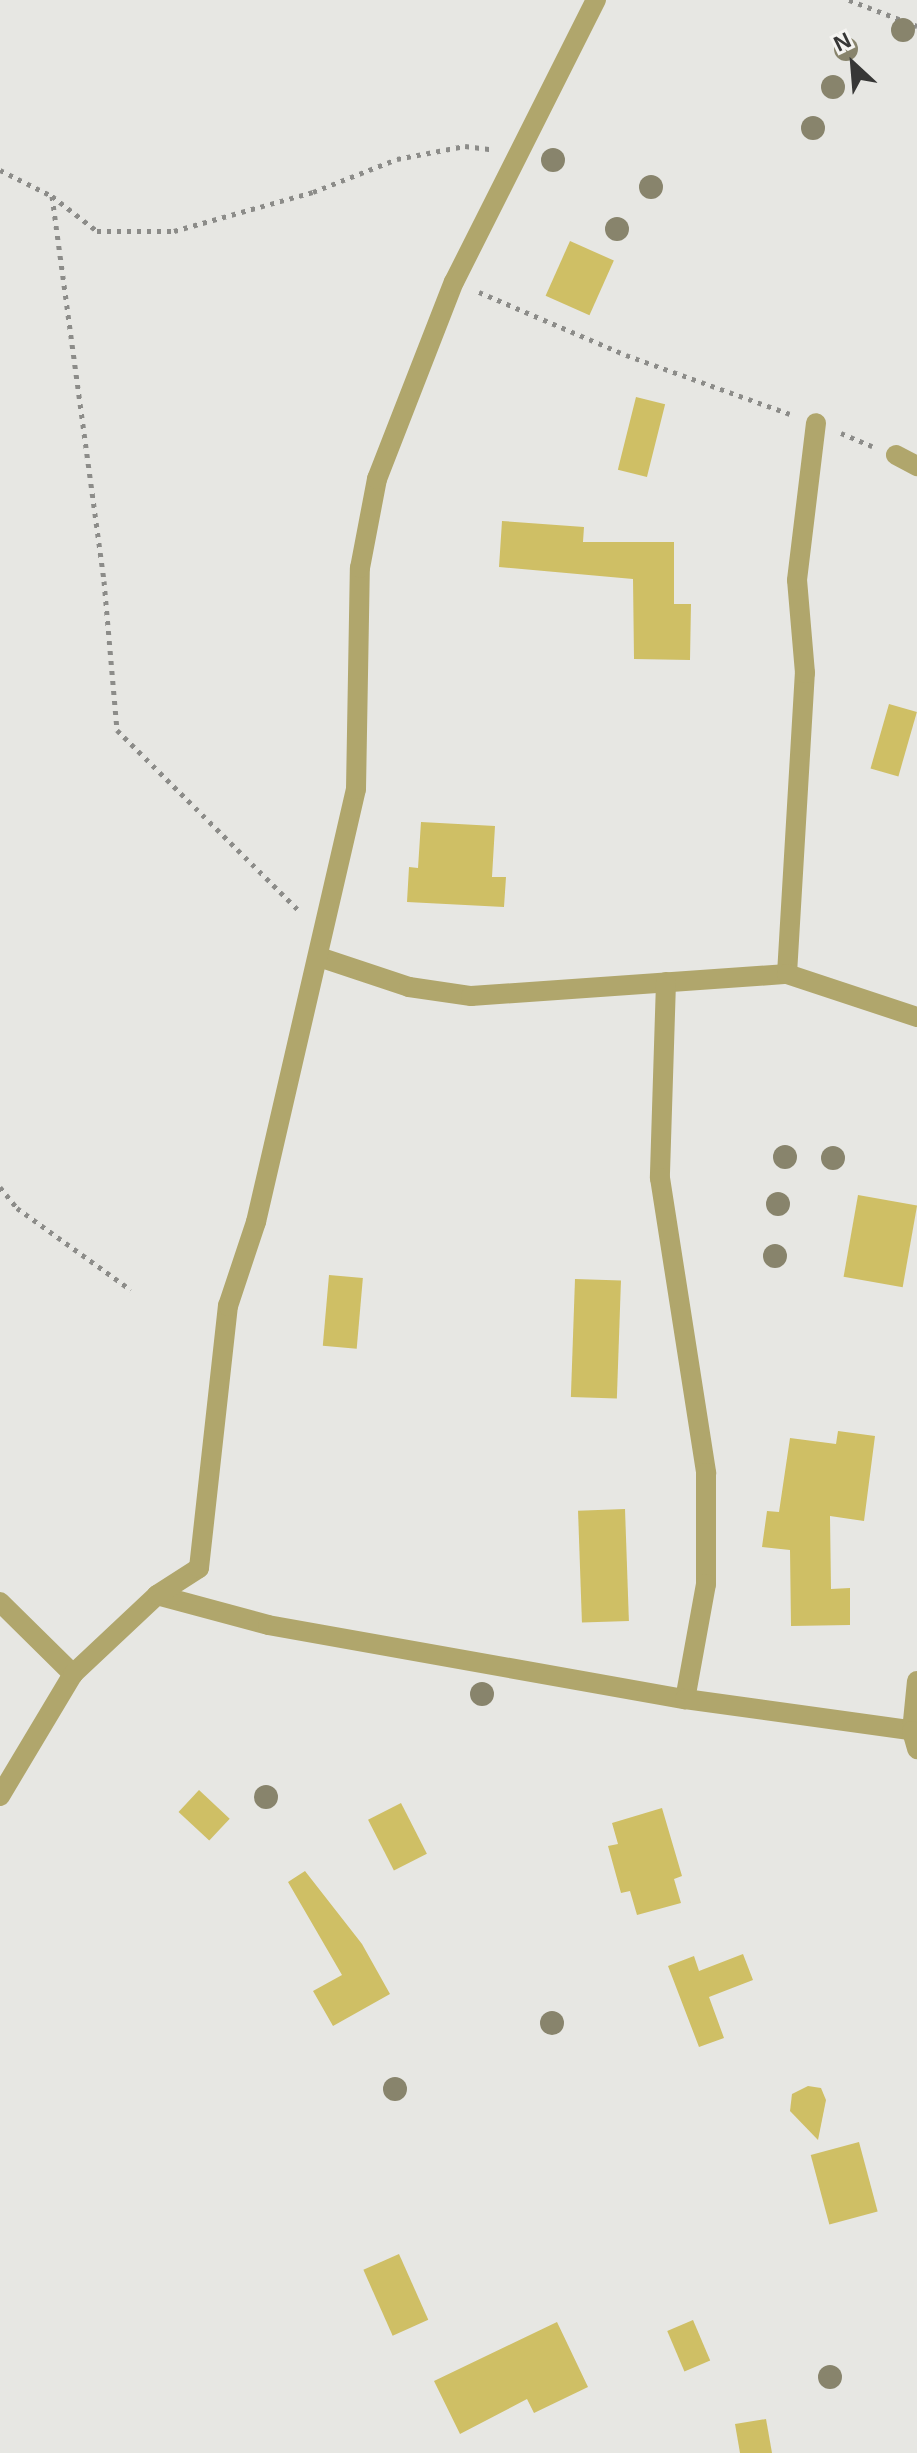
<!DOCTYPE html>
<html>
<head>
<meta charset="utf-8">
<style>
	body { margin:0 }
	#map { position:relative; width:917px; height:2453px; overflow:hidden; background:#e7e7e3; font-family:Arial,sans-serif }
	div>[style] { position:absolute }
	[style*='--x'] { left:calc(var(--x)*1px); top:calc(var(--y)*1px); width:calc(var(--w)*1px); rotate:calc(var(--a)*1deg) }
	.building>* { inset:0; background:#cfbf65; transform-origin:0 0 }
	.path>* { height:5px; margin-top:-2.5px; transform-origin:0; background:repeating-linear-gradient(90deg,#8c8c89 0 4px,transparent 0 10px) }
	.service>* { height:20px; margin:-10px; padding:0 10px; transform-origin:10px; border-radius:10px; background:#b0a66c }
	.minor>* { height:20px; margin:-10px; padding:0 10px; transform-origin:10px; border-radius:10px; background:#b0a66c }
	.tertiary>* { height:20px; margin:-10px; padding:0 10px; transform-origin:10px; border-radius:10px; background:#b0a66c }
	.trees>* { width:24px; height:24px; margin:-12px; border-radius:50%; background:#88846c }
	span { translate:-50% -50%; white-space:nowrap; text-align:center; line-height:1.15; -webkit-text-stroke:8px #f5f4f1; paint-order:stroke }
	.north { position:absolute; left:813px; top:24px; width:80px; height:80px; -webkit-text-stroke:6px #f5f4f1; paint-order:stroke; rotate:334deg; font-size:22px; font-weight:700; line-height:32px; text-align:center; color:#373736 }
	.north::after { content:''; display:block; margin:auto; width:28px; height:36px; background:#373736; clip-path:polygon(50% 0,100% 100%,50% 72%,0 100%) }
</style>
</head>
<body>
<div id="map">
	<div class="building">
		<i style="left:570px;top:241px;width:48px;height:60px;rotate:24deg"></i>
		<i style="left:636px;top:397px;width:30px;height:75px;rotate:14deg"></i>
		<i style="clip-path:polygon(502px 521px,584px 527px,583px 542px,674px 542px,674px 604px,691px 604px,690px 660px,634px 659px,633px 579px,499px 567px)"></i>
		<i style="left:889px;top:704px;width:29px;height:67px;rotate:16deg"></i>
		<i style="clip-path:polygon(421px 822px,495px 826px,492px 877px,506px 877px,504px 907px,407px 902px,409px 867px,418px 868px)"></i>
		<i style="left:858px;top:1195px;width:60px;height:83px;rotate:10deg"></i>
		<i style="left:329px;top:1275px;width:34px;height:71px;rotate:5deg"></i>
		<i style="left:575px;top:1279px;width:46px;height:118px;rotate:2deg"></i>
		<i style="clip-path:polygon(838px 1431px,875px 1436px,864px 1521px,830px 1516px,831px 1589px,850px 1588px,850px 1625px,791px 1626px,790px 1550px,762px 1547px,767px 1511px,779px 1512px,790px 1438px,836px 1444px)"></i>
		<i style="left:625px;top:1509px;width:112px;height:47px;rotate:88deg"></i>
		<i style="left:199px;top:1790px;width:42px;height:30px;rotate:43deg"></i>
		<i style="left:401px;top:1803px;width:57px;height:37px;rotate:63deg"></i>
		<i style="clip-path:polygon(662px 1808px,682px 1876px,674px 1879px,681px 1903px,637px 1915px,630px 1891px,621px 1893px,608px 1846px,618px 1844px,612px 1823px)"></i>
		<i style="clip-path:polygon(305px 1871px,362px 1944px,390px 1994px,333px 2026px,313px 1991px,342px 1975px,288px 1882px)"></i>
		<i style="clip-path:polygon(743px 1954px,753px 1980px,709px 1997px,724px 2038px,699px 2047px,668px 1966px,694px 1956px,699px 1971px)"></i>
		<i style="clip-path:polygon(808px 2086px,821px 2088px,826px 2100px,818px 2140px,790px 2111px,792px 2094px)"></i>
		<i style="left:859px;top:2142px;width:72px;height:50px;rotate:75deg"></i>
		<i style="left:399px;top:2254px;width:72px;height:39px;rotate:66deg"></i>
		<i style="left:693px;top:2320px;width:44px;height:28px;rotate:67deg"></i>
		<i style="clip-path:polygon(557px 2322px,588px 2387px,534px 2413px,527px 2399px,460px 2434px,434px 2381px)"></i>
		<i style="clip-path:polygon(766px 2419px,772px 2453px,740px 2453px,735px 2424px)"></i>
	</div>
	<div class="path">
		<i style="--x:849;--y:0;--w:73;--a:20.9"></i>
		<i style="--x:0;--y:170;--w:58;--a:26.6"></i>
		<i style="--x:52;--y:196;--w:57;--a:37.9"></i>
		<i style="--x:97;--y:231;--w:77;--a:0"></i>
		<i style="--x:174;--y:231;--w:144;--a:-15.7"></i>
		<i style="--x:313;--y:192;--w:90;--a:-21.4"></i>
		<i style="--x:397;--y:159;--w:69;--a:-10.8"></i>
		<i style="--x:465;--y:146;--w:26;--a:7"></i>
		<i style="--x:52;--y:196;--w:388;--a:82.3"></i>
		<i style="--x:104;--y:581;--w:150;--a:85"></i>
		<i style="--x:117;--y:730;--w:257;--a:44.8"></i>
		<i style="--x:479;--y:292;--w:160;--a:23.2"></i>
		<i style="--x:626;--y:355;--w:174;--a:19.8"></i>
		<i style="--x:841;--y:433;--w:34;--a:23"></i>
		<i style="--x:0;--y:1187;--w:27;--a:51"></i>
		<i style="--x:17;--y:1208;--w:140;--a:35.7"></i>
	</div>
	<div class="service">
		<i style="--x:787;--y:974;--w:302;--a:-86.6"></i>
		<i style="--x:805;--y:673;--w:93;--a:-94.9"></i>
		<i style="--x:797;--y:580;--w:158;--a:-83.1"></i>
		<i style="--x:0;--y:1602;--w:103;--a:44.6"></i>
	</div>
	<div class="minor">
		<i style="--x:896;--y:455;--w:24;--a:28"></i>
		<i style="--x:319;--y:957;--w:95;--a:18.4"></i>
		<i style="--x:409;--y:987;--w:63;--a:8.3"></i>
		<i style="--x:471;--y:996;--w:317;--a:-4"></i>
		<i style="--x:787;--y:974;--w:137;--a:18.3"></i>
		<i style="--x:666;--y:982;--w:196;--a:91.8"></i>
		<i style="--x:660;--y:1178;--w:299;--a:81.1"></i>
		<i style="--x:706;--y:1473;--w:111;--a:90"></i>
		<i style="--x:706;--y:1584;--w:117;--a:100.3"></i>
		<i style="--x:157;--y:1595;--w:115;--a:15.1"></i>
		<i style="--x:268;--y:1625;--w:424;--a:10.1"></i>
		<i style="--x:685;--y:1699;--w:234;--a:7.9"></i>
		<i style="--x:917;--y:1681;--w:50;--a:95.7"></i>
		<i style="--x:912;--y:1731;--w:19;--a:74"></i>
	</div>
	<div class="tertiary">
		<i style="--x:0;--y:1796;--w:142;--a:-59.1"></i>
		<i style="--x:73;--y:1674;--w:115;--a:-43.2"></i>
		<i style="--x:157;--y:1595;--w:50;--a:-32.7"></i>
		<i style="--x:199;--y:1568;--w:264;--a:-83.7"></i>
		<i style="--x:228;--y:1306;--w:89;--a:-71.6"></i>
		<i style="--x:256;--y:1222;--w:444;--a:-77"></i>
		<i style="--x:356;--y:789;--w:221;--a:-89"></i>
		<i style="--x:360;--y:568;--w:91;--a:-79.2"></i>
		<i style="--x:377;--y:479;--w:212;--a:-68.7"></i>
		<i style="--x:454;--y:282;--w:316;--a:-63.3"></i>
	</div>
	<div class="trees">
		<i style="left:903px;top:30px"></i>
		<i style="left:846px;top:49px"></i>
		<i style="left:833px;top:87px"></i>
		<i style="left:813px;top:128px"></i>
		<i style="left:553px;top:160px"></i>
		<i style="left:651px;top:187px"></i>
		<i style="left:617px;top:229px"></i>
		<i style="left:785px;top:1157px"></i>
		<i style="left:833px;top:1158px"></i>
		<i style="left:778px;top:1204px"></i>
		<i style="left:775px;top:1256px"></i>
		<i style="left:482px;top:1694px"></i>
		<i style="left:266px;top:1797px"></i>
		<i style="left:552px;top:2023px"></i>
		<i style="left:395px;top:2089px"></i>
		<i style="left:830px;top:2377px"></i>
	</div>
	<div class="north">N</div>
</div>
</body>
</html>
